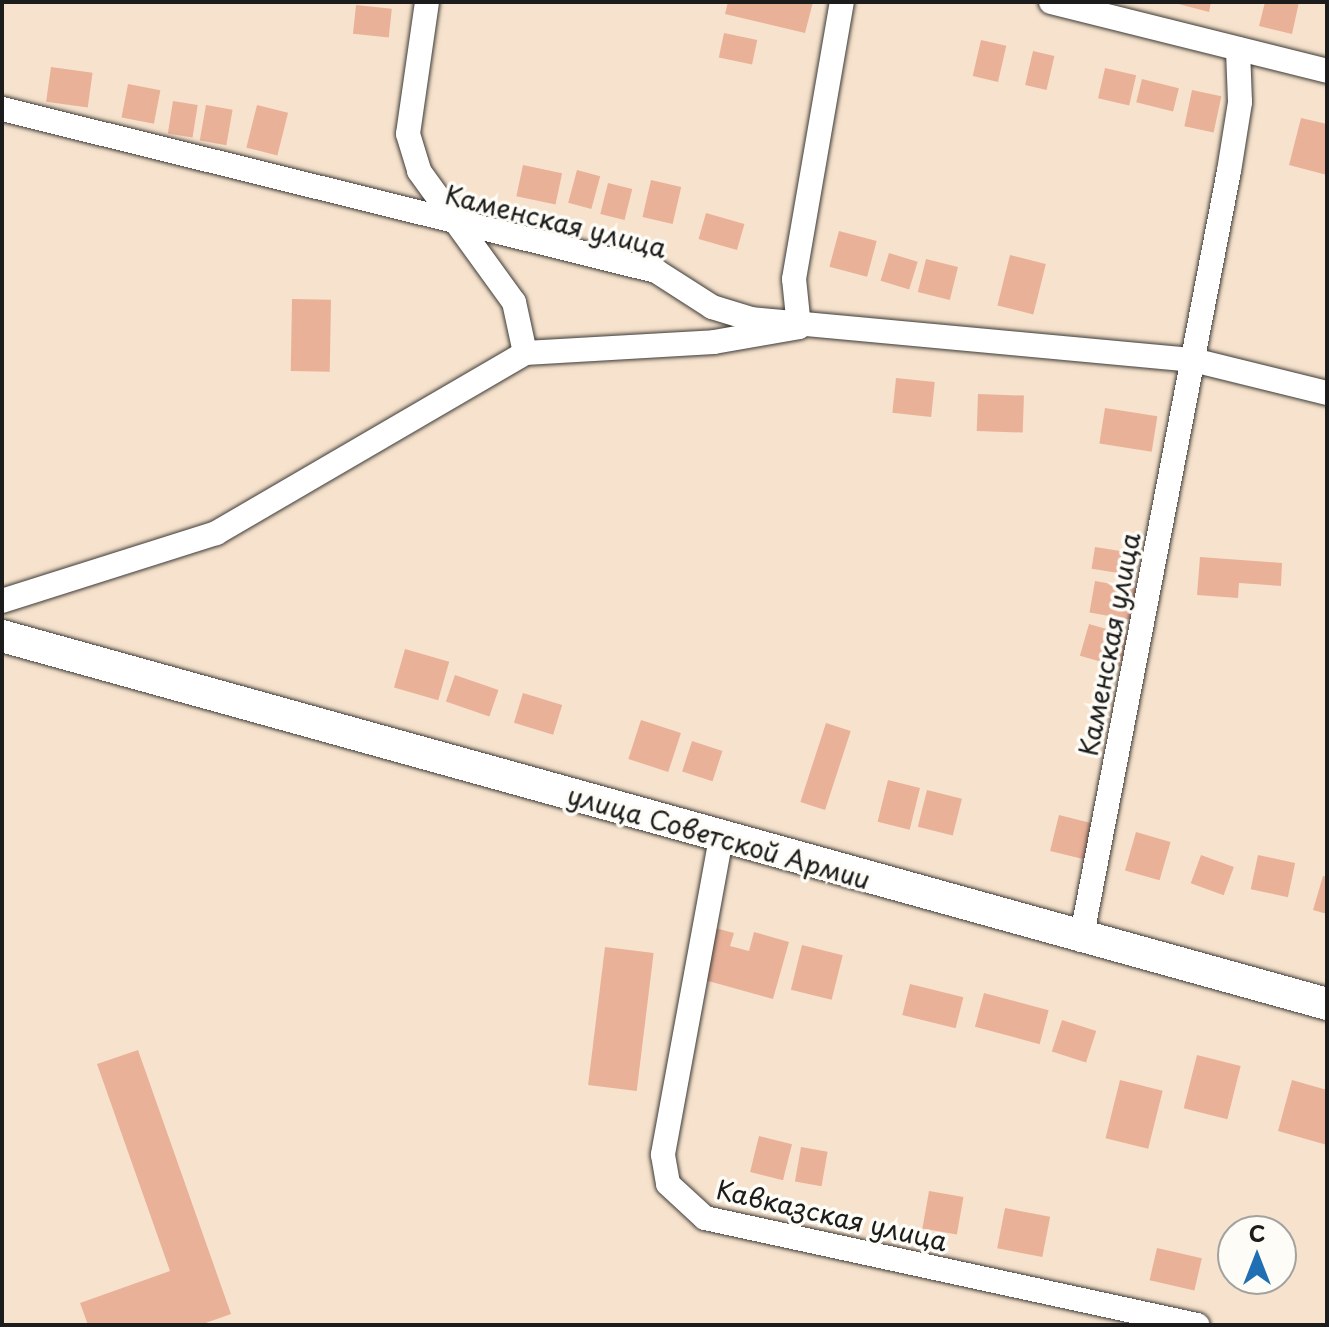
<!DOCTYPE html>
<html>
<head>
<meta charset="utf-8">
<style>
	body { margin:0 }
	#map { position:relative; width:1329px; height:1327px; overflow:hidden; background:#f7e3cd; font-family:"Playpen Sans",sans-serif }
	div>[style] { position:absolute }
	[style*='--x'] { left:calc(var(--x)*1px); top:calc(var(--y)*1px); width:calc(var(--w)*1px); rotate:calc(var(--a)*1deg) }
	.building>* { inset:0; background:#eab199; transform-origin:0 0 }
	.roads { filter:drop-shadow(0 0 2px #3d3a37) drop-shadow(0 0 2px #3d3a37) }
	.minor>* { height:24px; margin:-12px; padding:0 12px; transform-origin:12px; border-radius:12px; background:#fff }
	.major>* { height:32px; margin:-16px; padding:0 16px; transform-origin:16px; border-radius:16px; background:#fff }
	span { translate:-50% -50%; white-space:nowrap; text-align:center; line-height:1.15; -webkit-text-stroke:7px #fdfcf7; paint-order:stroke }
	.street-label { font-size:26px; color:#1c1c1c }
	.frame { position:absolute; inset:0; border:4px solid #1c1c1c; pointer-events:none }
	.north { position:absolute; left:1217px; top:1215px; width:80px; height:80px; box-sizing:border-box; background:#fdfcf7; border:2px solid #a3a29f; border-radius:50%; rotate:0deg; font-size:22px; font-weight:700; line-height:32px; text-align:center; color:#1c1c1c }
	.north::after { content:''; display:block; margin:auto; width:28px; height:36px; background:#1f6fb2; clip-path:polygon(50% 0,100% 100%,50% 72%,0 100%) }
</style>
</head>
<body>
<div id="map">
	<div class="building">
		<i style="clip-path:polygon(728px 2px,813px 2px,805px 33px,725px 14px)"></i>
		<i style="clip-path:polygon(1171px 2px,1211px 2px,1209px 12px)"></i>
		<i style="clip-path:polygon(1265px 2px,1299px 2px,1292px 34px,1259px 26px)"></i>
		<i style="left:356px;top:5px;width:36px;height:29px;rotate:6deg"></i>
		<i style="left:724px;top:33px;width:34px;height:25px;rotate:12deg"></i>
		<i style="left:981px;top:40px;width:26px;height:37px;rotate:13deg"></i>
		<i style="left:1033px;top:51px;width:22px;height:35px;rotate:13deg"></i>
		<i style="left:51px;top:67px;width:42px;height:35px;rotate:8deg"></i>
		<i style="left:1105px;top:68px;width:32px;height:31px;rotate:13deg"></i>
		<i style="left:1142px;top:79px;width:38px;height:24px;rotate:14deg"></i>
		<i style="left:128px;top:84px;width:33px;height:34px;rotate:11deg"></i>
		<i style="left:1192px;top:90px;width:30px;height:37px;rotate:12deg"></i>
		<i style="left:173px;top:101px;width:25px;height:33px;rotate:9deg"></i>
		<i style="left:206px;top:105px;width:27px;height:36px;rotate:10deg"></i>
		<i style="left:257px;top:105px;width:32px;height:44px;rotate:14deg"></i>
		<i style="clip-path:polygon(1301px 118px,1327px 124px,1327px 175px,1289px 165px)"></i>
		<i style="left:523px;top:165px;width:40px;height:32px;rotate:12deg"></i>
		<i style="left:577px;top:170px;width:24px;height:34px;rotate:15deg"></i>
		<i style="left:651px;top:180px;width:31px;height:38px;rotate:13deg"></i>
		<i style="left:608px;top:183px;width:25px;height:32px;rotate:14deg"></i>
		<i style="left:706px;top:213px;width:40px;height:27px;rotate:16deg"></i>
		<i style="left:839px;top:231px;width:39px;height:37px;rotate:15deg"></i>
		<i style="left:889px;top:253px;width:30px;height:29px;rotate:17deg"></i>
		<i style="left:1010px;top:255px;width:37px;height:52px;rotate:14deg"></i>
		<i style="left:926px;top:259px;width:33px;height:34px;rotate:14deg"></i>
		<i style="left:292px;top:299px;width:39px;height:72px;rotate:1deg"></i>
		<i style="left:896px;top:378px;width:39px;height:35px;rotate:6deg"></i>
		<i style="left:978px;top:394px;width:46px;height:37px;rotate:2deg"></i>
		<i style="left:1105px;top:408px;width:53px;height:36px;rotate:9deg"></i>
		<i style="left:1095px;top:547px;width:37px;height:22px;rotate:9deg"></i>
		<i style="clip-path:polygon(1200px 557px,1282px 563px,1281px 586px,1239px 583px,1238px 598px,1197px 595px)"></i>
		<i style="left:1095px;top:581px;width:46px;height:32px;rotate:10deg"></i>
		<i style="left:1089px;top:624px;width:41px;height:33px;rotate:16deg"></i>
		<i style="left:405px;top:649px;width:46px;height:40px;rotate:16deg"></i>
		<i style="left:455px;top:675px;width:46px;height:28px;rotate:19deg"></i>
		<i style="left:523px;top:693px;width:41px;height:31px;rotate:17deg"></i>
		<i style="left:641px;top:720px;width:42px;height:41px;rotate:18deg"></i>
		<i style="left:826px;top:723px;width:26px;height:83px;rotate:18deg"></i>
		<i style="left:692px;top:741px;width:32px;height:32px;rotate:18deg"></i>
		<i style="left:888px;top:780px;width:33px;height:43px;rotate:14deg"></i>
		<i style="left:927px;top:790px;width:36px;height:38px;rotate:14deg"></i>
		<i style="left:1059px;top:815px;width:36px;height:37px;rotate:14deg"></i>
		<i style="left:1136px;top:832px;width:36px;height:40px;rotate:16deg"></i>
		<i style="left:1201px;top:855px;width:35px;height:30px;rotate:20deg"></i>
		<i style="left:1258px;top:855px;width:38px;height:35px;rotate:12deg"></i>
		<i style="clip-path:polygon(1323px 876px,1327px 877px,1327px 914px,1313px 910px)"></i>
		<i style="clip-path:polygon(715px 928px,734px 933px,730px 946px,749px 951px,754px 932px,789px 942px,773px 999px,701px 979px)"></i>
		<i style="left:802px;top:945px;width:42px;height:46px;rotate:14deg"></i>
		<i style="left:605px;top:947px;width:49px;height:139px;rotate:7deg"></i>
		<i style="left:910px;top:984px;width:55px;height:32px;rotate:14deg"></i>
		<i style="left:984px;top:993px;width:67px;height:35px;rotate:15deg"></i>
		<i style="left:1062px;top:1020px;width:36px;height:33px;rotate:18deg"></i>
		<i style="clip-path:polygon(138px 1050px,231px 1314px,200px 1325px,88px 1325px,80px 1303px,170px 1271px,97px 1064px)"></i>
		<i style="left:1197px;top:1055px;width:45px;height:55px;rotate:14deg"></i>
		<i style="left:1120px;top:1080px;width:44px;height:60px;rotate:14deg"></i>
		<i style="clip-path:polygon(1292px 1080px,1327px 1090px,1327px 1145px,1278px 1131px)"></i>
		<i style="left:759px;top:1136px;width:34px;height:37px;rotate:14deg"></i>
		<i style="left:801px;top:1147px;width:27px;height:35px;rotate:10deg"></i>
		<i style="left:929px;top:1191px;width:35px;height:38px;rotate:10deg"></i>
		<i style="left:1005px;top:1208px;width:46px;height:41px;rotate:11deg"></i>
		<i style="left:1157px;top:1248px;width:46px;height:33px;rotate:13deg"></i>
	</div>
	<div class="roads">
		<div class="minor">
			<i style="--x:427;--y:2;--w:133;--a:98.2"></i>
			<i style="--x:408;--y:134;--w:39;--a:73"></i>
			<i style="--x:419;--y:171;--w:162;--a:54.1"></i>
			<i style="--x:514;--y:302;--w:52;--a:77.8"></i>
			<i style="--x:1051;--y:2;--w:284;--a:14"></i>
			<i style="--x:2;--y:109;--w:674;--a:13.91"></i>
			<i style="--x:656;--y:271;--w:67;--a:32.7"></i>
			<i style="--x:712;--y:307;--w:41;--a:17.1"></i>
			<i style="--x:751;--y:319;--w:444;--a:5.3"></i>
			<i style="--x:1193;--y:360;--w:138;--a:13.8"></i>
			<i style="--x:2;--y:601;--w:225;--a:-17.6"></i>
			<i style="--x:216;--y:533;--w:358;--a:-30.2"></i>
			<i style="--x:525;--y:353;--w:189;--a:-3.3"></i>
			<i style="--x:714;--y:342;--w:86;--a:-10"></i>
			<i style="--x:799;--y:327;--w:48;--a:-95.9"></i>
			<i style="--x:794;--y:279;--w:281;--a:-80.2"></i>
			<i style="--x:721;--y:838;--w:322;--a:100.4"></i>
			<i style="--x:663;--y:1155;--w:29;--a:80"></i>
			<i style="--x:668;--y:1184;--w:50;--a:42.6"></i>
			<i style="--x:705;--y:1218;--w:504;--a:12.27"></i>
			<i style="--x:1081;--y:940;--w:783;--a:-79.11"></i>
			<i style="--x:1229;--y:171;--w:70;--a:-80.9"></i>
			<i style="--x:1240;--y:102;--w:53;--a:-92.2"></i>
		</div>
		<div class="major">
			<i style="--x:2;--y:636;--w:1375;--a:15.52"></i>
		</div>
	</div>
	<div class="street-label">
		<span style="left:556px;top:221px;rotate:14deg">Каменская улица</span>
		<span style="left:1109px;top:644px;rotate:-79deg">Каменская улица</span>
		<span style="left:719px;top:837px;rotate:16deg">улица Советской Армии</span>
		<span style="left:832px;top:1215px;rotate:13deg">Кавказская улица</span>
	</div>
	<div class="frame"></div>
	<div class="north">С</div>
</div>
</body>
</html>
